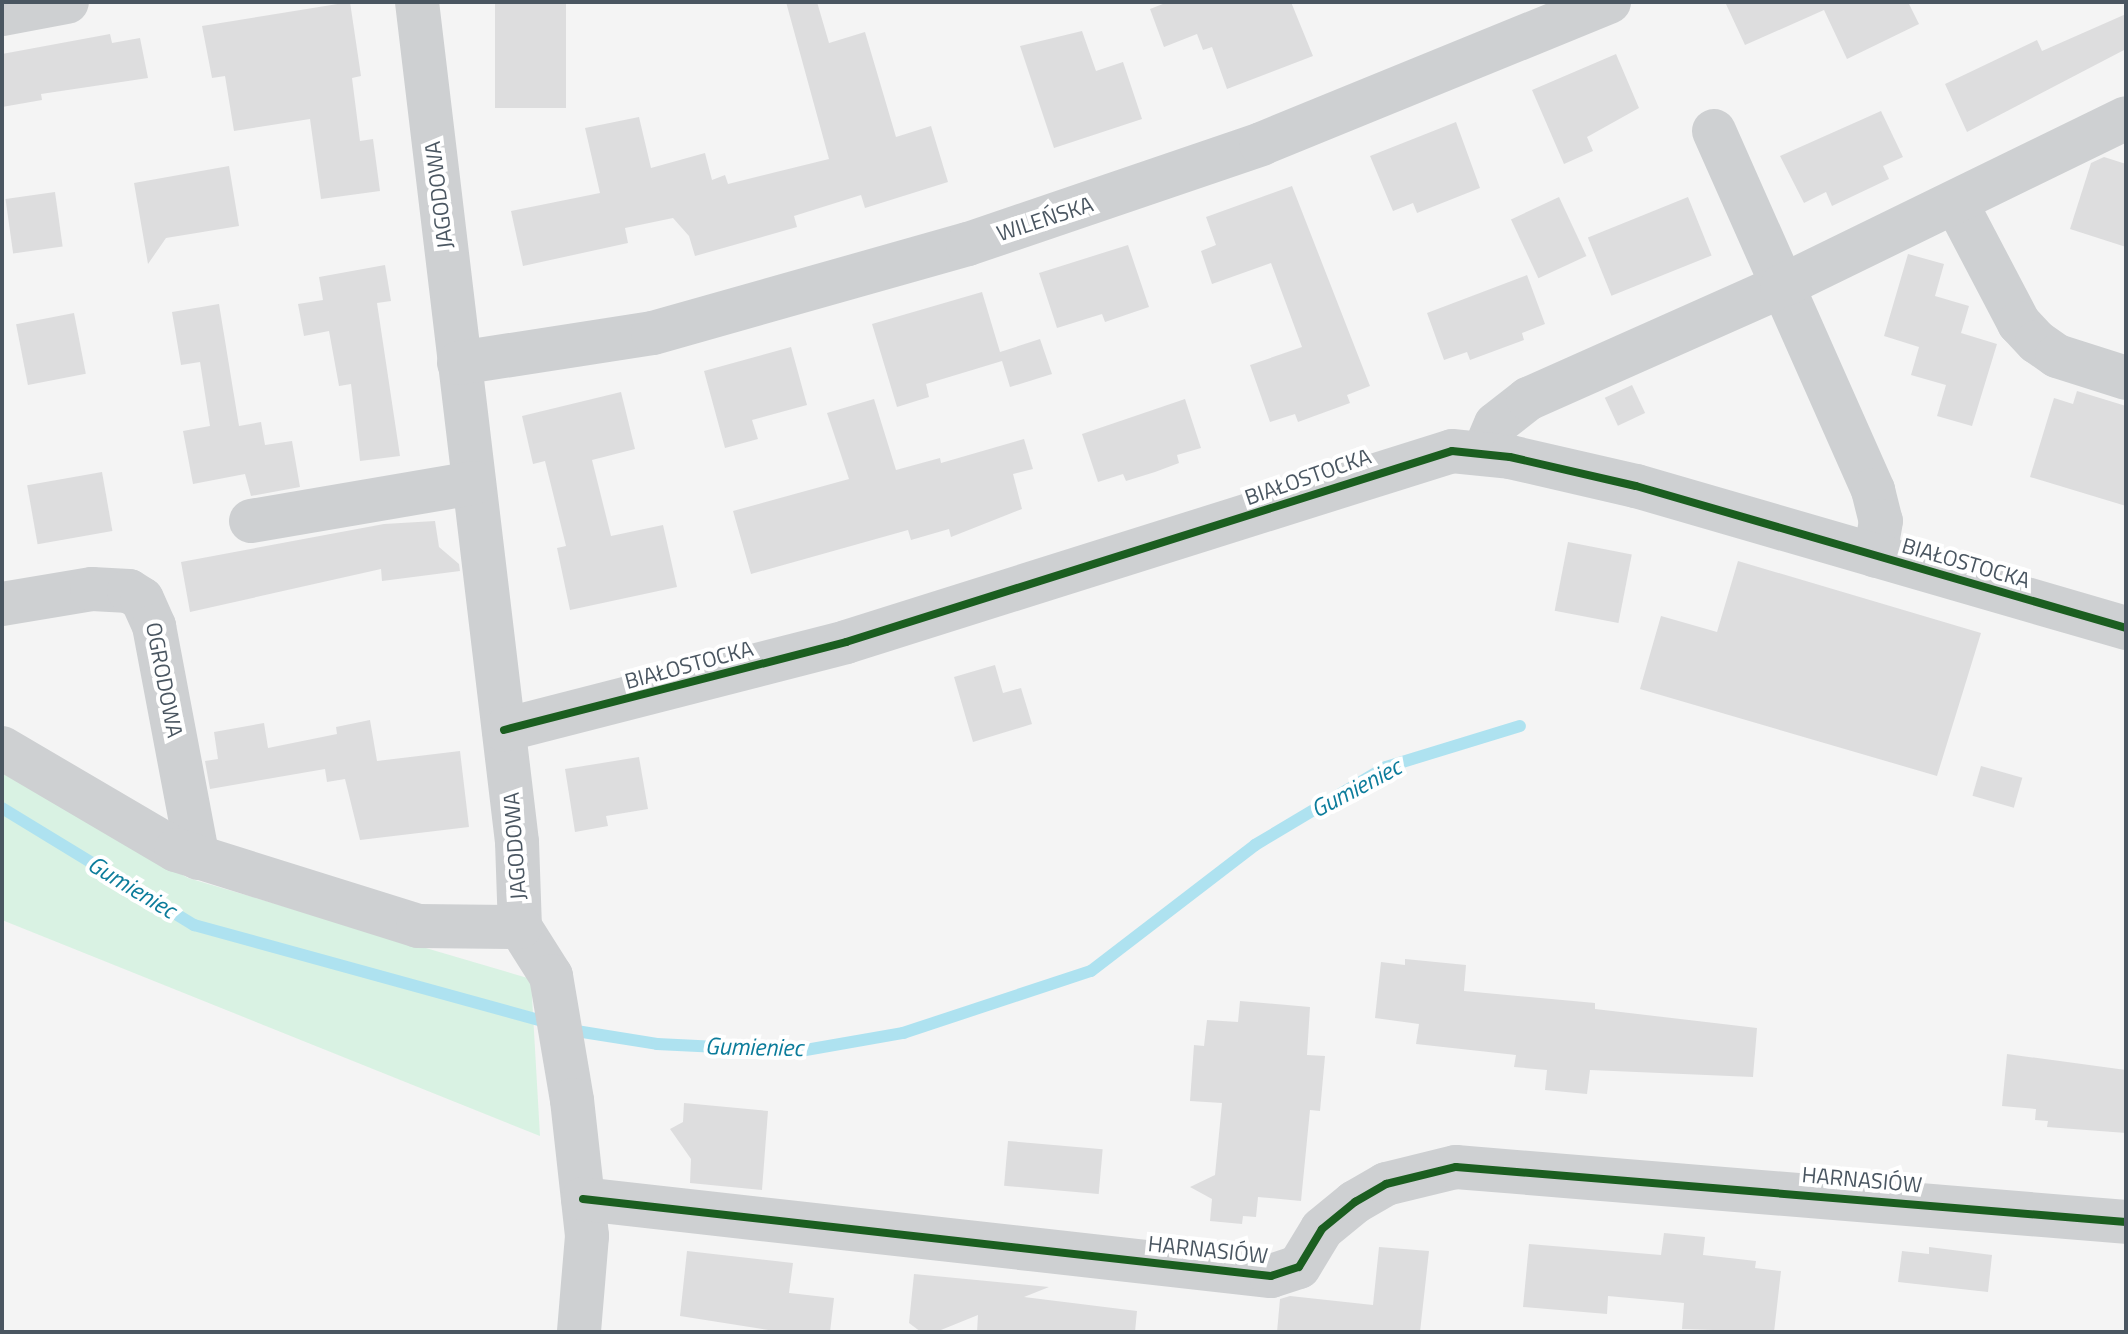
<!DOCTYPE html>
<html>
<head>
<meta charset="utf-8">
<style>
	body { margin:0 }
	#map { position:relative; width:2128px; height:1334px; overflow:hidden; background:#f4f4f4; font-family:"Titillium Web",sans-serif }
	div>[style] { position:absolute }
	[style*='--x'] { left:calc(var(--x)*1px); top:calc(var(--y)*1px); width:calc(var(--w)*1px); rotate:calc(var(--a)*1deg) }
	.green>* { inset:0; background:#d9f2e3 }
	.stream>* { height:12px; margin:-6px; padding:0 6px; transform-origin:6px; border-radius:6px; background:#aee2f0 }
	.building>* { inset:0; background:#ddddde; transform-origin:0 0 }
	.street>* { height:44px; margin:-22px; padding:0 22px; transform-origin:22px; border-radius:22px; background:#ced0d2 }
	.cycleway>* { height:8px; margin:-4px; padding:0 4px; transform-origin:4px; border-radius:4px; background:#1b5e20 }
	span { translate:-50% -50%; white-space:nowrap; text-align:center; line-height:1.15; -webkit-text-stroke:8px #fff; paint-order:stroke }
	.street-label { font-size:22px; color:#4a5661 }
	.water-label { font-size:24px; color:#0c7c9b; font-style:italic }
	.frame { position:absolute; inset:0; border:4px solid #4a5661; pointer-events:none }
</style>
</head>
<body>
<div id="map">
	<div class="green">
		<i style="clip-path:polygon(2px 770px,188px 878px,531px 979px,540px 1136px,2px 920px)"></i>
	</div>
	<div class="stream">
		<i style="--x:2;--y:808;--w:225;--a:31.4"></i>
		<i style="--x:194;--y:925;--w:368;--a:15.4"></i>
		<i style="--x:570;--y:1030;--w:88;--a:9.1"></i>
		<i style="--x:657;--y:1044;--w:143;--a:2.8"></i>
		<i style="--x:800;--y:1051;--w:105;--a:-9.9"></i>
		<i style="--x:903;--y:1033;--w:198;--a:-18.3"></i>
		<i style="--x:1091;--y:971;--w:207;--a:-37.5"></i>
		<i style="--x:1255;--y:845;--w:152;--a:-30.8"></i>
		<i style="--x:1386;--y:767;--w:140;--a:-17"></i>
	</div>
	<div class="building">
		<i style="clip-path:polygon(350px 2px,361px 76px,352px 78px,360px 141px,373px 139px,380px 191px,321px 199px,310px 119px,234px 131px,225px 76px,212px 78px,202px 26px)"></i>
		<i style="left:495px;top:2px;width:71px;height:106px"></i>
		<i style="clip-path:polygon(786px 2px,817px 2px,829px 43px,865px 32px,896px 137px,931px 126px,948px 182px,865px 208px,861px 195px,794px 216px,797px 227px,695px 256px,689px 236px,673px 218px,625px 228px,628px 243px,523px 266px,511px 211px,600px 193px,585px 128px,639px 117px,651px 168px,705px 153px,712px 180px,725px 175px,728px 184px,829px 159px)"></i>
		<i style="clip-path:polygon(1168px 2px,1291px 2px,1313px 56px,1227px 89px,1212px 47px,1203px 50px,1197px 34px,1164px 47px,1150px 9px)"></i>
		<i style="clip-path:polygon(1725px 2px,1908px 2px,1919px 24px,1847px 59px,1824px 10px,1745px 45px)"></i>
		<i style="clip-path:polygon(2126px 14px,2126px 49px,1967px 132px,1945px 84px,2037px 40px,2042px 51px)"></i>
		<i style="clip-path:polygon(1082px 31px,1096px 71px,1123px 62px,1142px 119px,1054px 148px,1020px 46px)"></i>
		<i style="clip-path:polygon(110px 34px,112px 43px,140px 38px,148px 78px,41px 94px,42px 100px,2px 107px,2px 54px)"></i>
		<i style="clip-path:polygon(1616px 54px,1639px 108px,1587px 137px,1593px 151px,1564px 164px,1532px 90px)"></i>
		<i style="clip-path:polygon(1881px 111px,1903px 157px,1883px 166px,1889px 179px,1832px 206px,1826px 192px,1804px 203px,1780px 156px)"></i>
		<i style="clip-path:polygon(1456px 122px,1480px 188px,1417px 213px,1413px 203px,1393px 211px,1370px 156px)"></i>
		<i style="clip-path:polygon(2104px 157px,2126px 164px,2126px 247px,2070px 229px,2091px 163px)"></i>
		<i style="clip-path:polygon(229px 166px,239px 226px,166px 238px,148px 264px,134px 183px)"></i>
		<i style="clip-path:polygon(1292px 186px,1370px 386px,1347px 395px,1350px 403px,1298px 422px,1295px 414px,1270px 422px,1250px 365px,1302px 347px,1271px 263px,1212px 284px,1201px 251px,1216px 245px,1206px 217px)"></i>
		<i style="left:55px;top:192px;width:55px;height:50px;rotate:82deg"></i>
		<i style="left:1559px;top:197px;width:65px;height:53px;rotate:65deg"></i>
		<i style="left:1688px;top:197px;width:63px;height:108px;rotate:68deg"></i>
		<i style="clip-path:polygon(1128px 245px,1149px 307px,1105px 322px,1102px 314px,1057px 328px,1039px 273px)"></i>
		<i style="clip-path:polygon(1908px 254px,1944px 264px,1935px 296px,1969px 306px,1961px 333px,1997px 344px,1972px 426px,1937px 416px,1946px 385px,1911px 375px,1919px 347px,1884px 336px)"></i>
		<i style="clip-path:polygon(385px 265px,391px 301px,377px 303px,400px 456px,360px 461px,351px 384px,339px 386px,329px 331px,304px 336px,298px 304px,323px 300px,319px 277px)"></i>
		<i style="clip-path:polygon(1527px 275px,1545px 324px,1522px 333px,1524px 340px,1470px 360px,1467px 352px,1444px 360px,1427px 313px)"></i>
		<i style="clip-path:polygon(982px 292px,1000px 352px,1040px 339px,1052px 374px,1010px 387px,1002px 361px,926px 384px,929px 397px,897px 407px,872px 324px)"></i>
		<i style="clip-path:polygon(219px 304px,239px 426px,261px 422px,265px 445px,292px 441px,300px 487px,251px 496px,245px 474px,193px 484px,183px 431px,210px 426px,200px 362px,181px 365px,172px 312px)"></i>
		<i style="left:74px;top:313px;width:62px;height:59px;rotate:79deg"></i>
		<i style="clip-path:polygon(791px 347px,807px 405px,752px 420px,758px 439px,725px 448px,704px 371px)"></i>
		<i style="left:1632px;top:385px;width:31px;height:30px;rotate:65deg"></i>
		<i style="clip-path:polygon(2077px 391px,2126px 406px,2126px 506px,2030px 477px,2054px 398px,2073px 404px)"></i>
		<i style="clip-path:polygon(621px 392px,635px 449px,592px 460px,611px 536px,663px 525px,677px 587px,570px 610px,557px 548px,566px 546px,545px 461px,533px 464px,522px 416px)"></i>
		<i style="clip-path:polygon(874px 399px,896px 470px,940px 458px,941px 463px,1024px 439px,1033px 469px,1013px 474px,1022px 509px,951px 537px,949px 529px,911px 540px,908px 530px,751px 574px,733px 511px,849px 479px,827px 413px)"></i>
		<i style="clip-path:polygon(1185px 399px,1201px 448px,1177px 455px,1179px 463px,1155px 472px,1126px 481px,1123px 474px,1098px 482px,1082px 434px)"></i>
		<i style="left:102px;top:472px;width:60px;height:76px;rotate:80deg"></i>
		<i style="clip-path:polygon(435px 521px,439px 547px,459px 564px,460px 571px,382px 581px,381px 569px,190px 612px,181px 562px,384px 524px)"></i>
		<i style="left:1568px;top:542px;width:65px;height:70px;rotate:11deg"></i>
		<i style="clip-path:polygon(1738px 561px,1981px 633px,1937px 776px,1640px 689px,1661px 616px,1717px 632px)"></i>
		<i style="clip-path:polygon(995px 665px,1003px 693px,1021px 688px,1032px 724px,973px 742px,954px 677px)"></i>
		<i style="clip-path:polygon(370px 720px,377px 761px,460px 751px,469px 827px,360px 840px,345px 779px,327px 782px,325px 769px,210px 789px,205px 761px,218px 759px,214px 732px,264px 723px,268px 748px,337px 734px,336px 727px)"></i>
		<i style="clip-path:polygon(639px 757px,648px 809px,606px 816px,608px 826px,575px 832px,565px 769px)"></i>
		<i style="left:1981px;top:766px;width:43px;height:31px;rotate:16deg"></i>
		<i style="clip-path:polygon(1405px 959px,1466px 965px,1464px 991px,1595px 1003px,1595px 1009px,1757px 1028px,1753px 1077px,1590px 1070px,1587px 1094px,1545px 1090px,1547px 1070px,1514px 1067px,1516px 1055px,1416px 1044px,1419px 1024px,1375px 1018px,1381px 962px,1405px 965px)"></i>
		<i style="clip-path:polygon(1240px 1001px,1310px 1007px,1307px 1055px,1325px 1056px,1320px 1111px,1310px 1110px,1301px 1201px,1258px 1197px,1256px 1217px,1243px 1216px,1242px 1224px,1210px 1221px,1212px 1199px,1190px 1187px,1215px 1175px,1222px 1103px,1190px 1101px,1194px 1045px,1204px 1046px,1207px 1020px,1238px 1022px)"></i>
		<i style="clip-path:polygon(2007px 1054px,2126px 1070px,2126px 1133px,2047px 1127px,2048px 1121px,2035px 1120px,2036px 1109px,2002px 1106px)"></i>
		<i style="clip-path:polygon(684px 1103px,768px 1111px,762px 1190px,690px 1183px,691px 1159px,670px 1129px,683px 1122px)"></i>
		<i style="left:1008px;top:1141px;width:95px;height:45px;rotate:5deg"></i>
		<i style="clip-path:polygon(1664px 1233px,1705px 1237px,1703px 1255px,1756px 1261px,1755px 1268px,1781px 1271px,1774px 1332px,1682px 1329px,1684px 1303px,1608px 1296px,1607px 1314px,1523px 1307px,1529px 1244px,1661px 1255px)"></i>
		<i style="clip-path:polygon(1379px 1247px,1429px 1251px,1420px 1332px,1277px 1332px,1280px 1299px,1290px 1296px,1373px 1305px)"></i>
		<i style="clip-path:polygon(1929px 1247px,1992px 1255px,1988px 1292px,1898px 1282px,1902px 1251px,1929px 1254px)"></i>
		<i style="clip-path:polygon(687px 1251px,793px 1263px,789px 1293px,834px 1298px,830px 1332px,781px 1332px,680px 1316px)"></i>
		<i style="clip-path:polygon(914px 1274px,1049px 1287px,1024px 1297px,1137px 1311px,1135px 1332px,977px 1332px,978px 1315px,936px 1332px,921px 1332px,909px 1323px)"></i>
	</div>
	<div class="street">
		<i style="--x:417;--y:2;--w:846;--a:83.21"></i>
		<i style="--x:517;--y:842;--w:85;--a:88"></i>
		<i style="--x:520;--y:927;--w:58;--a:57.7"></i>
		<i style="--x:551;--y:976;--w:126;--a:80.4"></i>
		<i style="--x:572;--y:1100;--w:137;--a:83.7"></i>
		<i style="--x:587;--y:1236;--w:96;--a:94.8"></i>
		<i style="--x:2;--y:14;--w:66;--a:-10.5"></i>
		<i style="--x:1714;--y:131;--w:393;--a:66.1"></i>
		<i style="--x:1873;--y:490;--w:32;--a:76"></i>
		<i style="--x:1881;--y:521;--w:35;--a:100"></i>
		<i style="--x:1956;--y:203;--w:136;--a:62.3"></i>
		<i style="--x:2019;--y:323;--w:26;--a:47"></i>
		<i style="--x:2037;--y:342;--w:24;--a:35"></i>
		<i style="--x:2057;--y:356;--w:72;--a:17.7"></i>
		<i style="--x:459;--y:363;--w:196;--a:-8.8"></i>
		<i style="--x:653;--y:333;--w:327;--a:-15.8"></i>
		<i style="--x:968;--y:244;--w:310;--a:-18.8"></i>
		<i style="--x:1261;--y:144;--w:376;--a:-22.2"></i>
		<i style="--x:1484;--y:452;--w:30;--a:-67"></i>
		<i style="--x:1496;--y:424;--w:41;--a:-38"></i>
		<i style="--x:1528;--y:399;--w:278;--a:-24"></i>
		<i style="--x:1782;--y:286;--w:383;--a:-26"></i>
		<i style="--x:251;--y:521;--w:226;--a:-9.7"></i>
		<i style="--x:2;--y:604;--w:91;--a:-9.5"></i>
		<i style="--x:92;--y:589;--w:37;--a:3"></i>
		<i style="--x:129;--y:591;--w:15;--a:32"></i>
		<i style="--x:142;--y:599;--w:30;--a:66"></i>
		<i style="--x:154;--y:626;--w:236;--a:79.3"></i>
		<i style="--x:504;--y:730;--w:353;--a:-14.4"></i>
		<i style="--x:846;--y:642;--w:635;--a:-17.49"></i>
		<i style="--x:1452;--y:451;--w:58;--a:5.9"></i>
		<i style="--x:1510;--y:457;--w:129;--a:13"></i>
		<i style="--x:1636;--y:486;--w:510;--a:16.16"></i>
		<i style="--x:2;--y:748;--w:202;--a:30.4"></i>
		<i style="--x:176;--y:850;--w:254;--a:17.4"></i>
		<i style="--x:418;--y:926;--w:102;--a:0.6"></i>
		<i style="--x:583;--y:1199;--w:692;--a:6.39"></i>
		<i style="--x:1271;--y:1276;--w:29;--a:-18"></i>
		<i style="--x:1299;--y:1267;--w:44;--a:-58.8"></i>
		<i style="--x:1322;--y:1229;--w:43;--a:-39.3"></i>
		<i style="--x:1355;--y:1202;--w:36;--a:-30"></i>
		<i style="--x:1386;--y:1184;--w:72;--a:-13.7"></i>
		<i style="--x:1456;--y:1167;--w:672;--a:4.69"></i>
	</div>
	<div class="cycleway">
		<i style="--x:504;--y:730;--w:353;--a:-14.4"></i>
		<i style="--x:846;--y:642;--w:635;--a:-17.49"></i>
		<i style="--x:1452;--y:451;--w:58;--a:5.9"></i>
		<i style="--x:1510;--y:457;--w:129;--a:13"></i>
		<i style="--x:1636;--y:486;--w:510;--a:16.16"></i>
		<i style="--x:583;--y:1199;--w:692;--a:6.39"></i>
		<i style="--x:1271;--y:1276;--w:29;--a:-18"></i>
		<i style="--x:1299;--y:1267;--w:44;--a:-58.8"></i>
		<i style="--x:1322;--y:1229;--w:43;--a:-39.3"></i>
		<i style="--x:1355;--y:1202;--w:36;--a:-30"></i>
		<i style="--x:1386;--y:1184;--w:72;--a:-13.7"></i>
		<i style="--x:1456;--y:1167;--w:672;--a:4.69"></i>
	</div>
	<div class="street-label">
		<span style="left:439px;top:195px;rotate:-97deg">JAGODOWA</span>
		<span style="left:1045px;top:219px;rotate:-18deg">WILEŃSKA</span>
		<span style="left:1308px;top:477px;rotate:-19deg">BIAŁOSTOCKA</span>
		<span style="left:1966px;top:563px;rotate:16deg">BIAŁOSTOCKA</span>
		<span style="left:689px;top:665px;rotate:-15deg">BIAŁOSTOCKA</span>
		<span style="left:164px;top:680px;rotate:79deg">OGRODOWA</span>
		<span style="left:515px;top:846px;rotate:-94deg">JAGODOWA</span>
		<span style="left:1862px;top:1180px;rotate:5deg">HARNASIÓW</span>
		<span style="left:1208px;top:1250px;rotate:6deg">HARNASIÓW</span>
	</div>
	<div class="water-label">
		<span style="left:1356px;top:788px;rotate:-28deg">Gumieniec</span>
		<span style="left:132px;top:887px;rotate:31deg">Gumieniec</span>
		<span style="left:754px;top:1047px;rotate:1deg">Gumieniec</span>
	</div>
	<div class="frame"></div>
</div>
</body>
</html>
